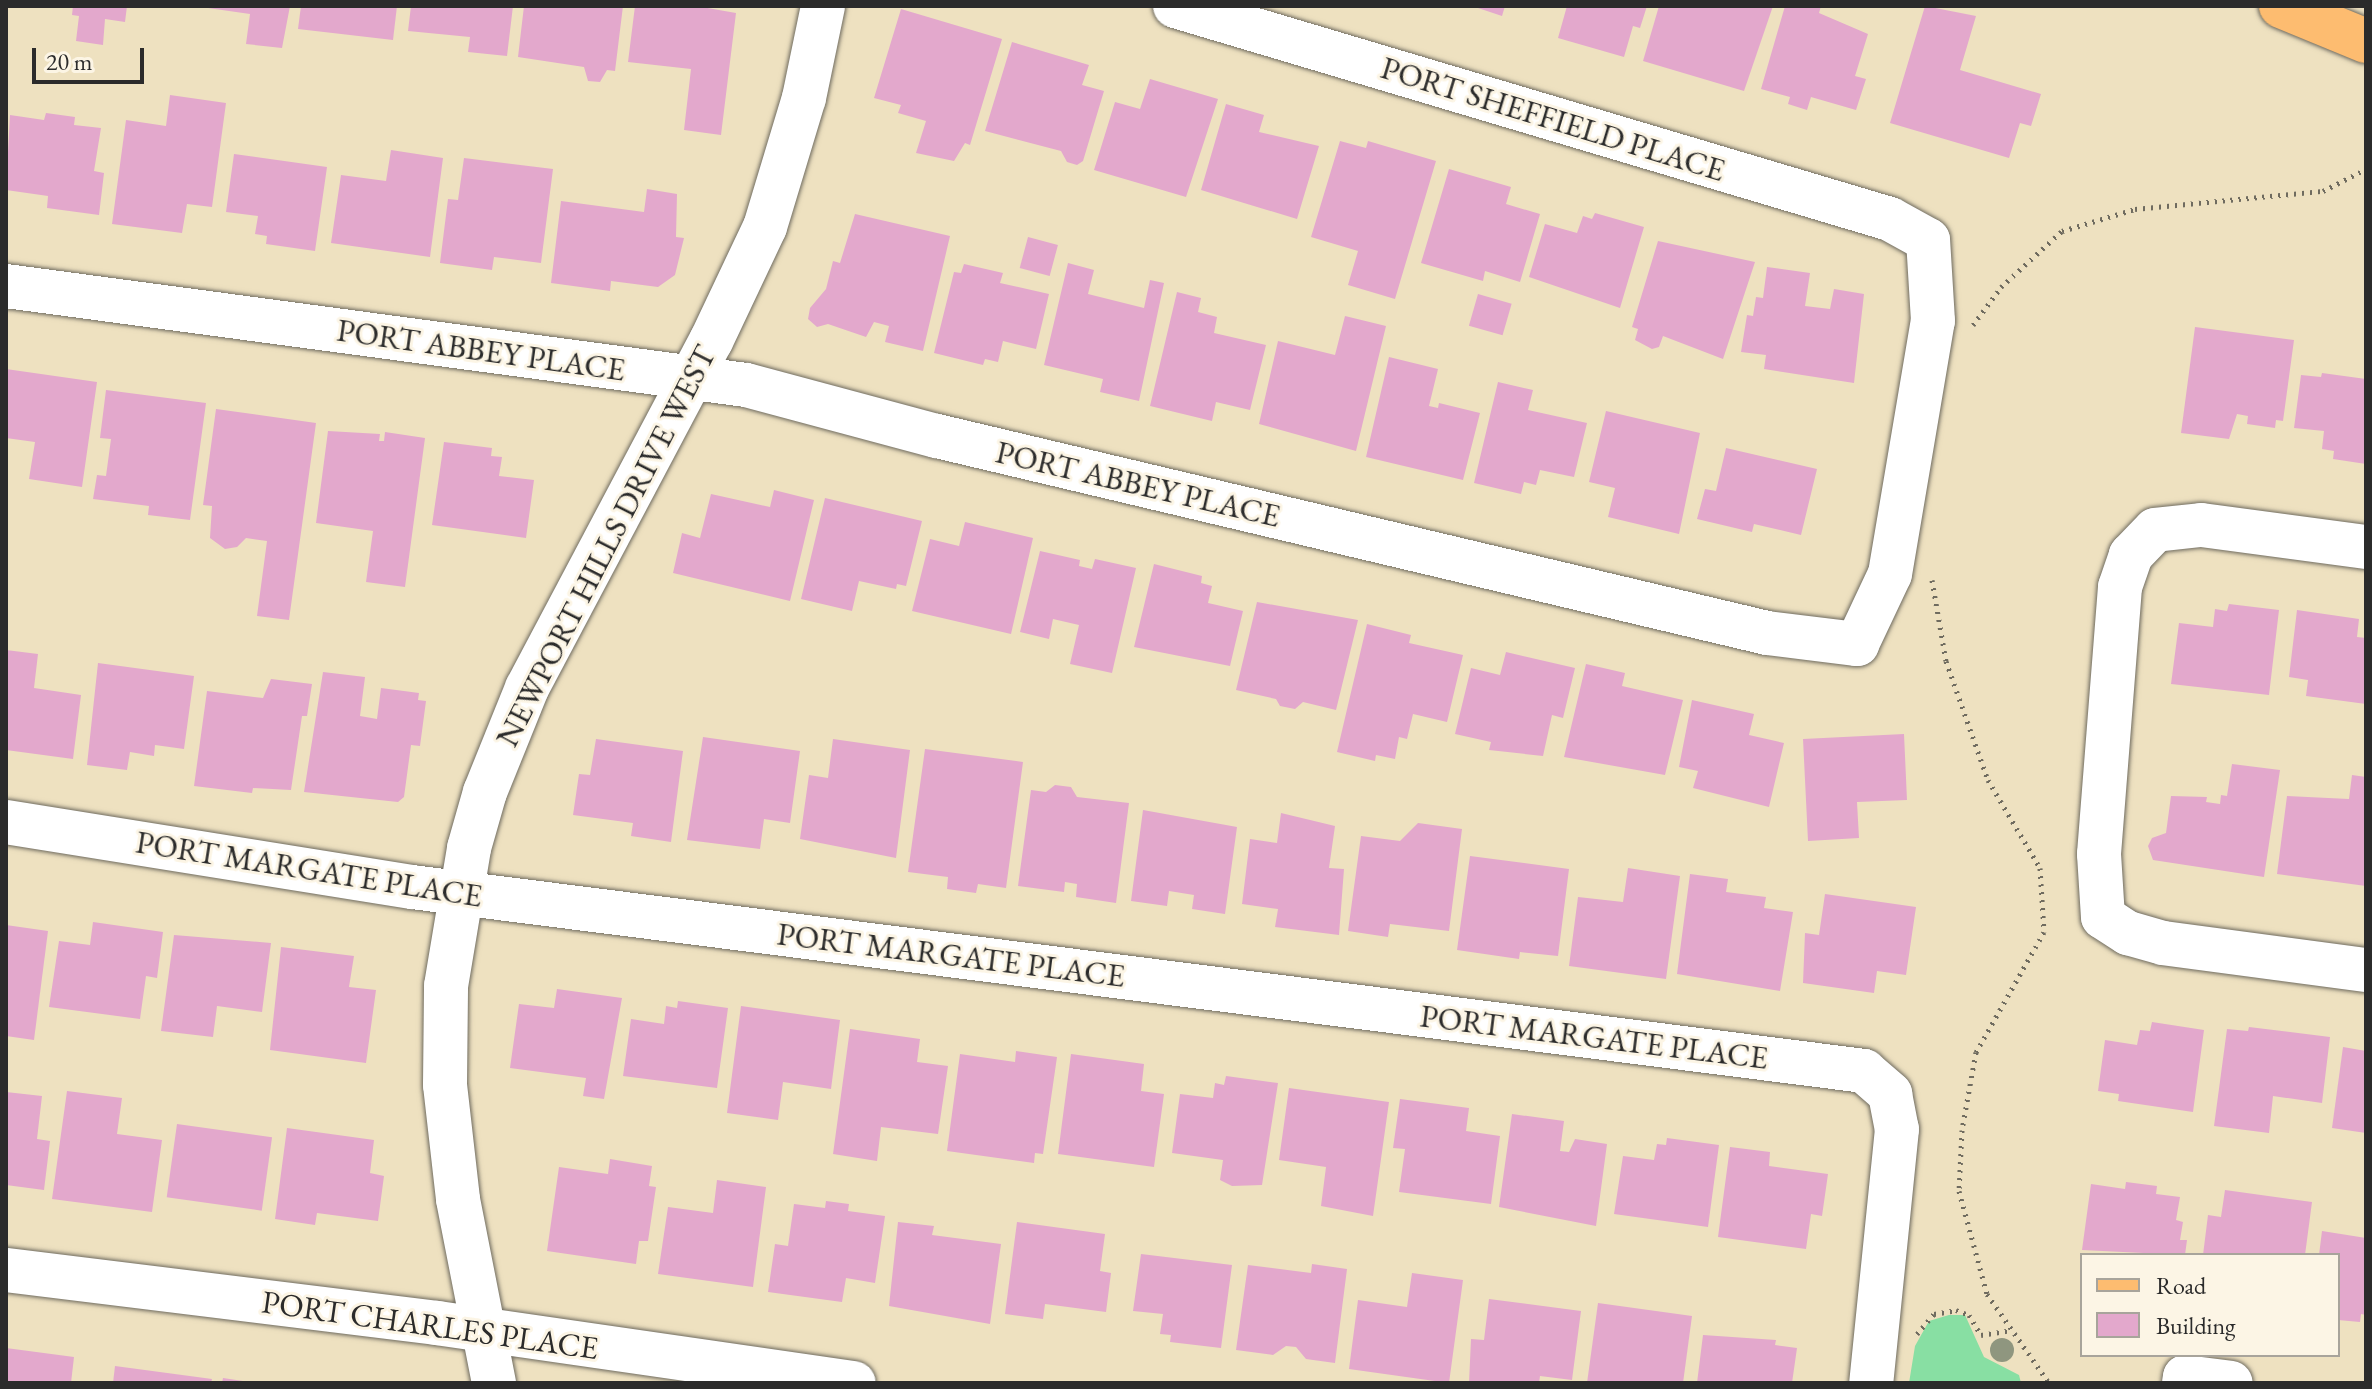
<!DOCTYPE html>
<html>
<head>
<meta charset="utf-8">
<style>
	body { margin:0 }
	#map { position:relative; width:2372px; height:1389px; overflow:hidden; background:#eee1c0; font-family:"EB Garamond",serif }
	div>[style] { position:absolute }
	[style*='--x'] { left:calc(var(--x)*1px); top:calc(var(--y)*1px); width:calc(var(--w)*1px); rotate:calc(var(--a)*1deg) }
	.green>* { inset:0; background:#88dfa3 }
	.building>* { inset:0; background:#e3a8cc; transform-origin:0 0 }
	.path>* { height:5px; margin-top:-2.5px; transform-origin:0; background:repeating-linear-gradient(90deg,#6f6b5f 0 2px,transparent 0 8px) }
	.roads { filter:drop-shadow(0 0 2px #6f6b5f) drop-shadow(0 0 2px #6f6b5f) }
	.minor>* { height:44px; margin:-22px; padding:0 22px; transform-origin:22px; border-radius:22px; background:#fff }
	.major>* { height:44px; margin:-22px; padding:0 22px; transform-origin:22px; border-radius:22px; background:#fdbc70 }
	.trees>* { width:24px; height:24px; margin:-12px; border-radius:50%; background:#8f967f }
	span { translate:-50% -50%; white-space:nowrap; text-align:center; line-height:1.15; -webkit-text-stroke:6px #fcf5e5; paint-order:stroke }
	.street-label { font-size:32px; color:#2b2b2b }
	.frame { position:absolute; inset:0; border:8px solid #2b2b2b; pointer-events:none }
	.legend { position:absolute; left:2080px; top:1253px; width:260px; height:104px; box-sizing:border-box; background:#fcf5e5; border:2px solid #a8a49b; margin:0; padding:10px 14px; list-style:none; font-size:24px; color:#2b2b2b }
	.legend li { display:flex; align-items:center; gap:16px; height:40px }
	.legend b { width:40px; border:2px solid #a8a49b }
	.scale { position:absolute; left:32px; top:48px; width:112px; height:36px; box-sizing:border-box; border:4px solid #2b2b2b; border-top:0; padding-left:10px; font-size:24px; line-height:28px; white-space:nowrap; color:#2b2b2b; -webkit-text-stroke:6px #fcf5e5; paint-order:stroke }
</style>
</head>
<body>
<div id="map">
	<div class="green">
		<i style="clip-path:polygon(1949px 1315px,1965px 1315px,1984px 1357px,2019px 1375px,2021px 1383px,1909px 1383px,1915px 1346px,1929px 1321px)"></i>
	</div>
	<div class="building">
		<i style="clip-path:polygon(73px 6px,127px 6px,125px 22px,105px 19px,103px 45px,76px 41px,79px 16px,72px 15px)"></i>
		<i style="clip-path:polygon(194px 6px,290px 6px,282px 48px,246px 44px,250px 14px)"></i>
		<i style="clip-path:polygon(301px 6px,397px 6px,393px 40px,298px 29px)"></i>
		<i style="clip-path:polygon(411px 6px,513px 6px,507px 56px,468px 52px,470px 37px,408px 31px)"></i>
		<i style="clip-path:polygon(524px 6px,623px 6px,615px 71px,607px 70px,600px 82px,588px 81px,584px 67px,518px 57px)"></i>
		<i style="clip-path:polygon(635px 6px,696px 6px,736px 13px,721px 135px,684px 130px,691px 69px,628px 62px)"></i>
		<i style="clip-path:polygon(1472px 6px,1505px 6px,1502px 16px)"></i>
		<i style="clip-path:polygon(1567px 6px,1647px 6px,1640px 28px,1633px 26px,1624px 57px,1558px 38px)"></i>
		<i style="clip-path:polygon(1659px 6px,1773px 6px,1744px 91px,1643px 61px)"></i>
		<i style="clip-path:polygon(1785px 6px,1821px 6px,1819px 13px,1868px 34px,1855px 76px,1866px 79px,1856px 110px,1811px 97px,1807px 110px,1788px 104px,1790px 97px,1761px 89px)"></i>
		<i style="clip-path:polygon(1925px 6px,1976px 16px,1960px 70px,2041px 94px,2031px 126px,2020px 123px,2009px 158px,1890px 123px)"></i>
		<i style="clip-path:polygon(901px 9px,1002px 39px,970px 145px,965px 143px,954px 161px,916px 153px,926px 121px,898px 113px,901px 105px,874px 98px)"></i>
		<i style="clip-path:polygon(1012px 42px,1089px 65px,1082px 85px,1104px 91px,1083px 161px,1077px 165px,1067px 162px,1061px 151px,985px 131px)"></i>
		<i style="clip-path:polygon(1150px 79px,1218px 99px,1186px 197px,1094px 170px,1115px 102px,1140px 109px)"></i>
		<i style="clip-path:polygon(170px 95px,226px 103px,212px 207px,187px 204px,182px 233px,112px 224px,126px 120px,166px 126px)"></i>
		<i style="clip-path:polygon(1226px 104px,1264px 115px,1259px 132px,1319px 146px,1297px 219px,1201px 190px)"></i>
		<i style="clip-path:polygon(46px 113px,75px 117px,74px 125px,101px 128px,94px 171px,104px 173px,99px 215px,47px 208px,48px 196px,6px 190px,10px 115px,44px 120px)"></i>
		<i style="clip-path:polygon(1340px 141px,1366px 148px,1368px 141px,1436px 161px,1395px 299px,1348px 285px,1358px 251px,1311px 237px)"></i>
		<i style="clip-path:polygon(391px 150px,443px 158px,430px 257px,331px 243px,341px 175px,386px 181px)"></i>
		<i style="clip-path:polygon(234px 154px,327px 167px,315px 251px,266px 244px,267px 236px,255px 234px,258px 216px,226px 212px)"></i>
		<i style="clip-path:polygon(464px 158px,553px 169px,541px 263px,494px 257px,492px 270px,440px 263px,448px 199px,458px 200px)"></i>
		<i style="clip-path:polygon(1449px 169px,1511px 187px,1506px 204px,1540px 214px,1520px 282px,1485px 271px,1483px 281px,1421px 263px)"></i>
		<i style="clip-path:polygon(647px 189px,677px 194px,676px 237px,684px 238px,675px 275px,658px 287px,611px 281px,610px 291px,551px 283px,561px 201px,644px 212px)"></i>
		<i style="clip-path:polygon(1595px 213px,1644px 227px,1620px 308px,1529px 277px,1545px 224px,1577px 233px,1583px 216px,1592px 219px)"></i>
		<i style="clip-path:polygon(855px 214px,950px 236px,923px 351px,885px 342px,889px 326px,874px 322px,866px 337px,828px 324px,817px 327px,808px 319px,810px 308px,826px 289px,833px 261px,840px 263px)"></i>
		<i style="left:1028px;top:237px;width:31px;height:32px;rotate:15deg"></i>
		<i style="clip-path:polygon(1658px 241px,1755px 262px,1723px 359px,1663px 336px,1659px 347px,1652px 349px,1635px 340px,1638px 329px,1632px 327px)"></i>
		<i style="clip-path:polygon(1068px 263px,1094px 270px,1088px 294px,1144px 308px,1150px 280px,1164px 283px,1139px 401px,1100px 392px,1103px 379px,1044px 365px)"></i>
		<i style="clip-path:polygon(964px 264px,1003px 273px,1000px 283px,1049px 294px,1036px 349px,1003px 341px,998px 362px,985px 359px,983px 365px,934px 353px,954px 272px,961px 273px)"></i>
		<i style="clip-path:polygon(1767px 267px,1810px 273px,1805px 306px,1830px 309px,1834px 289px,1864px 294px,1854px 383px,1764px 369px,1766px 355px,1741px 352px,1747px 315px,1753px 316px,1756px 297px,1763px 298px)"></i>
		<i style="clip-path:polygon(1177px 292px,1201px 298px,1198px 312px,1217px 317px,1214px 333px,1266px 345px,1250px 410px,1216px 402px,1212px 421px,1150px 406px)"></i>
		<i style="left:1478px;top:294px;width:35px;height:33px;rotate:16deg"></i>
		<i style="clip-path:polygon(1345px 316px,1386px 326px,1356px 451px,1259px 424px,1278px 341px,1335px 355px)"></i>
		<i style="clip-path:polygon(2195px 327px,2294px 340px,2283px 421px,2276px 420px,2275px 428px,2247px 424px,2248px 416px,2237px 414px,2229px 439px,2181px 433px)"></i>
		<i style="clip-path:polygon(1389px 357px,1438px 369px,1429px 406px,1438px 408px,1439px 403px,1480px 413px,1463px 480px,1366px 457px)"></i>
		<i style="clip-path:polygon(6px 369px,97px 382px,82px 487px,29px 479px,35px 442px,6px 438px)"></i>
		<i style="clip-path:polygon(2322px 373px,2366px 379px,2366px 464px,2333px 459px,2334px 451px,2322px 449px,2324px 431px,2294px 428px,2301px 375px,2321px 377px)"></i>
		<i style="clip-path:polygon(1498px 382px,1533px 390px,1528px 410px,1587px 423px,1574px 477px,1540px 470px,1536px 485px,1524px 482px,1521px 494px,1474px 483px)"></i>
		<i style="clip-path:polygon(106px 390px,206px 403px,190px 520px,148px 515px,149px 506px,93px 499px,97px 475px,106px 476px,111px 439px,100px 438px)"></i>
		<i style="clip-path:polygon(216px 409px,316px 423px,289px 620px,257px 616px,267px 541px,246px 538px,237px 547px,225px 549px,210px 538px,212px 506px,203px 505px)"></i>
		<i style="clip-path:polygon(1606px 411px,1700px 433px,1679px 534px,1608px 517px,1615px 488px,1589px 482px)"></i>
		<i style="clip-path:polygon(328px 431px,380px 434px,379px 441px,384px 441px,385px 432px,425px 438px,405px 587px,366px 582px,373px 531px,316px 523px)"></i>
		<i style="clip-path:polygon(444px 442px,492px 448px,491px 456px,502px 457px,499px 476px,534px 480px,526px 538px,432px 525px)"></i>
		<i style="clip-path:polygon(1726px 448px,1817px 469px,1801px 535px,1754px 524px,1752px 532px,1697px 519px,1705px 489px,1716px 491px)"></i>
		<i style="clip-path:polygon(774px 490px,814px 500px,790px 601px,673px 573px,682px 533px,700px 538px,711px 494px,770px 507px)"></i>
		<i style="clip-path:polygon(825px 498px,922px 521px,906px 586px,897px 584px,896px 589px,859px 581px,852px 611px,801px 599px)"></i>
		<i style="clip-path:polygon(965px 522px,1033px 538px,1011px 634px,912px 611px,930px 539px,959px 546px)"></i>
		<i style="clip-path:polygon(1040px 551px,1080px 560px,1079px 566px,1092px 569px,1095px 559px,1136px 568px,1112px 673px,1070px 664px,1079px 625px,1053px 619px,1049px 639px,1020px 632px)"></i>
		<i style="clip-path:polygon(1154px 564px,1202px 576px,1201px 583px,1212px 586px,1208px 603px,1243px 611px,1230px 666px,1134px 647px)"></i>
		<i style="clip-path:polygon(1257px 602px,1358px 620px,1336px 710px,1303px 702px,1295px 709px,1280px 706px,1276px 699px,1236px 690px)"></i>
		<i style="clip-path:polygon(2229px 604px,2279px 610px,2269px 695px,2171px 684px,2179px 623px,2213px 627px,2215px 609px,2227px 611px)"></i>
		<i style="clip-path:polygon(2297px 610px,2359px 619px,2357px 637px,2366px 638px,2366px 704px,2306px 696px,2308px 680px,2289px 677px)"></i>
		<i style="clip-path:polygon(1367px 624px,1411px 635px,1409px 643px,1463px 655px,1447px 722px,1413px 714px,1407px 739px,1399px 737px,1395px 759px,1376px 755px,1375px 761px,1337px 752px)"></i>
		<i style="clip-path:polygon(6px 650px,38px 654px,34px 688px,81px 695px,73px 759px,6px 750px)"></i>
		<i style="clip-path:polygon(1506px 652px,1575px 668px,1563px 718px,1552px 715px,1543px 756px,1489px 750px,1491px 742px,1455px 734px,1471px 668px,1500px 675px)"></i>
		<i style="clip-path:polygon(98px 663px,194px 676px,184px 749px,155px 745px,154px 756px,130px 752px,127px 770px,87px 765px)"></i>
		<i style="clip-path:polygon(1586px 664px,1625px 673px,1622px 686px,1683px 700px,1665px 775px,1564px 757px)"></i>
		<i style="clip-path:polygon(323px 672px,365px 677px,360px 716px,377px 719px,381px 688px,419px 693px,418px 700px,426px 701px,420px 746px,411px 745px,404px 797px,398px 802px,304px 792px)"></i>
		<i style="clip-path:polygon(271px 679px,312px 684px,307px 716px,302px 716px,291px 790px,253px 788px,252px 793px,194px 786px,207px 691px,263px 698px)"></i>
		<i style="clip-path:polygon(1692px 700px,1754px 714px,1749px 735px,1784px 743px,1769px 807px,1693px 788px,1698px 771px,1679px 767px)"></i>
		<i style="clip-path:polygon(1904px 734px,1907px 800px,1857px 802px,1859px 838px,1808px 841px,1803px 739px)"></i>
		<i style="clip-path:polygon(703px 737px,800px 751px,790px 823px,764px 819px,760px 849px,687px 840px)"></i>
		<i style="clip-path:polygon(596px 739px,683px 751px,671px 842px,631px 836px,633px 823px,573px 815px,579px 774px,590px 775px)"></i>
		<i style="clip-path:polygon(833px 739px,910px 750px,896px 858px,800px 839px,809px 775px,828px 778px)"></i>
		<i style="clip-path:polygon(925px 749px,1023px 762px,1006px 888px,978px 884px,976px 893px,947px 889px,948px 877px,908px 872px)"></i>
		<i style="clip-path:polygon(2232px 764px,2280px 770px,2264px 877px,2153px 860px,2148px 846px,2152px 838px,2166px 833px,2171px 796px,2207px 797px,2206px 802px,2220px 804px,2221px 795px,2227px 796px)"></i>
		<i style="clip-path:polygon(2352px 775px,2366px 777px,2366px 886px,2277px 874px,2287px 796px,2349px 799px)"></i>
		<i style="clip-path:polygon(1055px 785px,1071px 787px,1077px 797px,1129px 803px,1116px 903px,1076px 897px,1077px 884px,1065px 882px,1064px 892px,1018px 886px,1031px 790px,1046px 792px)"></i>
		<i style="clip-path:polygon(1143px 810px,1237px 827px,1225px 914px,1192px 909px,1194px 895px,1169px 891px,1167px 906px,1131px 901px)"></i>
		<i style="clip-path:polygon(1281px 813px,1335px 826px,1329px 868px,1344px 869px,1339px 935px,1275px 927px,1278px 909px,1242px 904px,1250px 839px,1277px 843px)"></i>
		<i style="clip-path:polygon(1418px 823px,1462px 829px,1449px 931px,1390px 924px,1388px 937px,1348px 931px,1361px 836px,1400px 841px)"></i>
		<i style="clip-path:polygon(1470px 856px,1569px 869px,1558px 956px,1520px 952px,1519px 959px,1457px 950px)"></i>
		<i style="clip-path:polygon(1628px 868px,1680px 876px,1666px 979px,1569px 966px,1578px 897px,1623px 902px)"></i>
		<i style="clip-path:polygon(1690px 874px,1728px 879px,1726px 892px,1766px 897px,1764px 908px,1793px 912px,1780px 991px,1677px 974px)"></i>
		<i style="clip-path:polygon(1825px 894px,1916px 907px,1906px 975px,1877px 971px,1874px 993px,1803px 983px,1805px 933px,1819px 935px)"></i>
		<i style="clip-path:polygon(93px 922px,163px 932px,157px 978px,146px 976px,140px 1019px,49px 1007px,59px 941px,90px 945px)"></i>
		<i style="clip-path:polygon(6px 925px,48px 931px,34px 1040px,6px 1036px)"></i>
		<i style="clip-path:polygon(174px 935px,271px 943px,262px 1012px,217px 1006px,213px 1037px,161px 1031px)"></i>
		<i style="clip-path:polygon(281px 947px,354px 956px,349px 987px,376px 990px,366px 1063px,270px 1050px)"></i>
		<i style="clip-path:polygon(557px 989px,622px 998px,604px 1099px,583px 1096px,586px 1078px,510px 1068px,519px 1004px,554px 1008px)"></i>
		<i style="clip-path:polygon(678px 1001px,728px 1008px,717px 1088px,623px 1076px,631px 1019px,664px 1024px,666px 1006px,677px 1008px)"></i>
		<i style="clip-path:polygon(741px 1006px,840px 1020px,831px 1089px,783px 1082px,778px 1120px,727px 1113px)"></i>
		<i style="clip-path:polygon(2152px 1022px,2204px 1030px,2193px 1112px,2118px 1101px,2119px 1094px,2098px 1091px,2105px 1040px,2137px 1045px,2140px 1030px,2150px 1031px)"></i>
		<i style="clip-path:polygon(2249px 1027px,2330px 1037px,2322px 1103px,2273px 1096px,2269px 1133px,2214px 1126px,2227px 1029px,2248px 1031px)"></i>
		<i style="clip-path:polygon(850px 1029px,920px 1039px,917px 1062px,948px 1066px,938px 1134px,881px 1127px,877px 1161px,833px 1154px)"></i>
		<i style="clip-path:polygon(2343px 1047px,2366px 1051px,2366px 1133px,2332px 1128px)"></i>
		<i style="clip-path:polygon(1016px 1051px,1057px 1057px,1043px 1154px,1035px 1153px,1034px 1163px,947px 1151px,960px 1054px,1015px 1062px)"></i>
		<i style="clip-path:polygon(1071px 1054px,1144px 1064px,1141px 1091px,1164px 1094px,1154px 1167px,1058px 1154px)"></i>
		<i style="clip-path:polygon(1226px 1076px,1278px 1083px,1262px 1185px,1232px 1186px,1220px 1180px,1223px 1160px,1172px 1153px,1180px 1094px,1213px 1098px,1215px 1083px,1224px 1085px)"></i>
		<i style="clip-path:polygon(1289px 1088px,1389px 1102px,1373px 1216px,1321px 1206px,1326px 1167px,1279px 1160px)"></i>
		<i style="clip-path:polygon(67px 1091px,122px 1098px,117px 1134px,162px 1140px,152px 1212px,52px 1199px)"></i>
		<i style="clip-path:polygon(6px 1092px,42px 1096px,37px 1139px,50px 1141px,44px 1190px,6px 1185px)"></i>
		<i style="clip-path:polygon(1400px 1099px,1469px 1108px,1466px 1131px,1500px 1136px,1491px 1204px,1399px 1192px,1405px 1149px,1393px 1148px)"></i>
		<i style="clip-path:polygon(1512px 1114px,1564px 1121px,1560px 1151px,1569px 1152px,1575px 1139px,1607px 1144px,1596px 1226px,1499px 1207px)"></i>
		<i style="left:177px;top:1124px;width:96px;height:74px;rotate:8deg"></i>
		<i style="clip-path:polygon(287px 1128px,374px 1140px,370px 1173px,384px 1176px,378px 1221px,317px 1213px,315px 1225px,275px 1219px)"></i>
		<i style="clip-path:polygon(1667px 1138px,1719px 1145px,1708px 1227px,1614px 1214px,1623px 1156px,1654px 1160px,1657px 1144px,1666px 1145px)"></i>
		<i style="clip-path:polygon(1730px 1147px,1770px 1152px,1769px 1166px,1828px 1174px,1822px 1216px,1811px 1214px,1806px 1249px,1718px 1237px)"></i>
		<i style="clip-path:polygon(610px 1159px,652px 1166px,649px 1186px,656px 1187px,648px 1241px,639px 1241px,636px 1264px,547px 1251px,559px 1167px,608px 1174px)"></i>
		<i style="clip-path:polygon(717px 1180px,766px 1187px,753px 1287px,658px 1274px,668px 1207px,713px 1213px)"></i>
		<i style="clip-path:polygon(2126px 1182px,2157px 1186px,2156px 1194px,2180px 1197px,2176px 1220px,2183px 1222px,2180px 1240px,2187px 1240px,2185px 1255px,2082px 1250px,2091px 1184px,2125px 1189px)"></i>
		<i style="clip-path:polygon(2225px 1190px,2312px 1202px,2305px 1255px,2203px 1255px,2208px 1215px,2221px 1217px)"></i>
		<i style="clip-path:polygon(826px 1201px,849px 1204px,848px 1211px,885px 1216px,875px 1283px,846px 1278px,842px 1302px,768px 1292px,775px 1244px,788px 1246px,794px 1204px,825px 1208px)"></i>
		<i style="clip-path:polygon(898px 1222px,934px 1226px,932px 1235px,1001px 1244px,990px 1324px,889px 1306px)"></i>
		<i style="clip-path:polygon(1017px 1222px,1105px 1234px,1100px 1271px,1111px 1273px,1106px 1312px,1045px 1304px,1043px 1319px,1005px 1314px)"></i>
		<i style="clip-path:polygon(2322px 1231px,2366px 1238px,2366px 1315px,2361px 1314px,2360px 1322px,2338px 1320px,2338px 1255px,2319px 1255px)"></i>
		<i style="clip-path:polygon(1141px 1254px,1232px 1265px,1221px 1348px,1170px 1342px,1171px 1335px,1160px 1334px,1163px 1314px,1133px 1311px)"></i>
		<i style="clip-path:polygon(1312px 1264px,1347px 1269px,1335px 1363px,1306px 1359px,1296px 1347px,1286px 1346px,1273px 1355px,1236px 1350px,1248px 1265px,1311px 1273px)"></i>
		<i style="clip-path:polygon(1412px 1273px,1463px 1280px,1449px 1383px,1349px 1369px,1358px 1300px,1407px 1307px)"></i>
		<i style="clip-path:polygon(1489px 1299px,1581px 1311px,1572px 1380px,1540px 1376px,1539px 1383px,1469px 1383px,1471px 1339px,1484px 1340px)"></i>
		<i style="clip-path:polygon(1598px 1303px,1692px 1316px,1683px 1383px,1587px 1383px)"></i>
		<i style="clip-path:polygon(1703px 1335px,1776px 1340px,1775px 1345px,1797px 1348px,1792px 1383px,1697px 1383px)"></i>
		<i style="clip-path:polygon(6px 1348px,74px 1357px,71px 1383px,6px 1383px)"></i>
		<i style="clip-path:polygon(115px 1366px,212px 1379px,211px 1383px,113px 1383px)"></i>
		<i style="clip-path:polygon(223px 1378px,243px 1381px,243px 1383px,222px 1383px)"></i>
	</div>
	<div class="path">
		<i style="--x:1973;--y:325;--w:47;--a:-53.6"></i>
		<i style="--x:2001;--y:287;--w:83;--a:-42.6"></i>
		<i style="--x:2062;--y:231;--w:76;--a:-16.8"></i>
		<i style="--x:2135;--y:209;--w:189;--a:-5.5"></i>
		<i style="--x:2323;--y:191;--w:48;--a:-27.1"></i>
		<i style="--x:1932;--y:580;--w:82;--a:80.2"></i>
		<i style="--x:1946;--y:661;--w:126;--a:70.6"></i>
		<i style="--x:1988;--y:780;--w:102;--a:59.4"></i>
		<i style="--x:2040;--y:868;--w:64;--a:86.4"></i>
		<i style="--x:2044;--y:932;--w:138;--a:119.5"></i>
		<i style="--x:1976;--y:1052;--w:79;--a:100.2"></i>
		<i style="--x:1962;--y:1130;--w:61;--a:92.8"></i>
		<i style="--x:1959;--y:1191;--w:107;--a:74.8"></i>
		<i style="--x:1987;--y:1294;--w:108;--a:55.1"></i>
		<i style="--x:1917;--y:1334;--w:26;--a:-50"></i>
		<i style="--x:1934;--y:1314;--w:22;--a:-10"></i>
		<i style="--x:1956;--y:1310;--w:14;--a:21"></i>
		<i style="--x:1969;--y:1315;--w:23;--a:59"></i>
		<i style="--x:1981;--y:1335;--w:31;--a:-9"></i>
	</div>
	<div class="roads">
		<div class="minor">
			<i style="--x:6;--y:286;--w:747;--a:7.62"></i>
			<i style="--x:746;--y:385;--w:198;--a:15"></i>
			<i style="--x:937;--y:436;--w:853;--a:13.35"></i>
			<i style="--x:1767;--y:633;--w:91;--a:7"></i>
			<i style="--x:1857;--y:644;--w:77;--a:-64.8"></i>
			<i style="--x:1890;--y:574;--w:257;--a:-80.4"></i>
			<i style="--x:1933;--y:321;--w:81;--a:-93.5"></i>
			<i style="--x:1928;--y:240;--w:43;--a:-151.1"></i>
			<i style="--x:1890;--y:219;--w:746;--a:-163.41"></i>
			<i style="--x:2366;--y:547;--w:166;--a:-172.4"></i>
			<i style="--x:2201;--y:525;--w:46;--a:173.8"></i>
			<i style="--x:2155;--y:530;--w:35;--a:134"></i>
			<i style="--x:2131;--y:555;--w:34;--a:109"></i>
			<i style="--x:2120;--y:587;--w:268;--a:94.5"></i>
			<i style="--x:2099;--y:854;--w:63;--a:86.4"></i>
			<i style="--x:2103;--y:917;--w:30;--a:33"></i>
			<i style="--x:2128;--y:933;--w:36;--a:16"></i>
			<i style="--x:2163;--y:943;--w:205;--a:7.6"></i>
			<i style="--x:6;--y:822;--w:411;--a:9.1"></i>
			<i style="--x:412;--y:887;--w:1464;--a:7.22"></i>
			<i style="--x:1864;--y:1071;--w:35;--a:41"></i>
			<i style="--x:1890;--y:1094;--w:36;--a:79"></i>
			<i style="--x:1897;--y:1129;--w:255;--a:95.8"></i>
			<i style="--x:6;--y:1270;--w:434;--a:7"></i>
			<i style="--x:437;--y:1323;--w:421;--a:8.2"></i>
			<i style="--x:494;--y:1383;--w:187;--a:-101.1"></i>
			<i style="--x:458;--y:1199;--w:115;--a:-96.5"></i>
			<i style="--x:445;--y:1085;--w:99;--a:-89.4"></i>
			<i style="--x:446;--y:986;--w:140;--a:-80.5"></i>
			<i style="--x:469;--y:848;--w:58;--a:-74.1"></i>
			<i style="--x:485;--y:792;--w:112;--a:-68"></i>
			<i style="--x:527;--y:688;--w:393;--a:-62.1"></i>
			<i style="--x:711;--y:341;--w:126;--a:-64.7"></i>
			<i style="--x:765;--y:227;--w:135;--a:-73.2"></i>
			<i style="--x:804;--y:98;--w:94;--a:-78.3"></i>
			<i style="--x:2184;--y:1383;--w:6;--a:-81"></i>
			<i style="--x:2185;--y:1377;--w:46;--a:7.4"></i>
		</div>
		<div class="major">
			<i style="--x:2281;--y:6;--w:92;--a:22.4"></i>
		</div>
	</div>
	<div class="trees">
		<i style="left:2002px;top:1350px"></i>
	</div>
	<div class="street-label">
		<span style="left:1553px;top:119px;rotate:17deg">PORT SHEFFIELD PLACE</span>
		<span style="left:481px;top:350px;rotate:8deg">PORT ABBEY PLACE</span>
		<span style="left:1138px;top:484px;rotate:13deg">PORT ABBEY PLACE</span>
		<span style="left:606px;top:546px;rotate:-63deg">NEWPORT HILLS DRIVE WEST</span>
		<span style="left:309px;top:869px;rotate:9deg">PORT MARGATE PLACE</span>
		<span style="left:951px;top:955px;rotate:7deg">PORT MARGATE PLACE</span>
		<span style="left:1594px;top:1037px;rotate:7deg">PORT MARGATE PLACE</span>
		<span style="left:430px;top:1325px;rotate:8deg">PORT CHARLES PLACE</span>
	</div>
	<div class="frame"></div>
	<ul class="legend">
	<li><b style="height:10px;background:#fdbc70"></b>Road</li>
	<li><b style="height:22px;background:#e3a8cc"></b>Building</li>
	</ul>
	<div class="scale">20 m</div>
</div>
</body>
</html>
